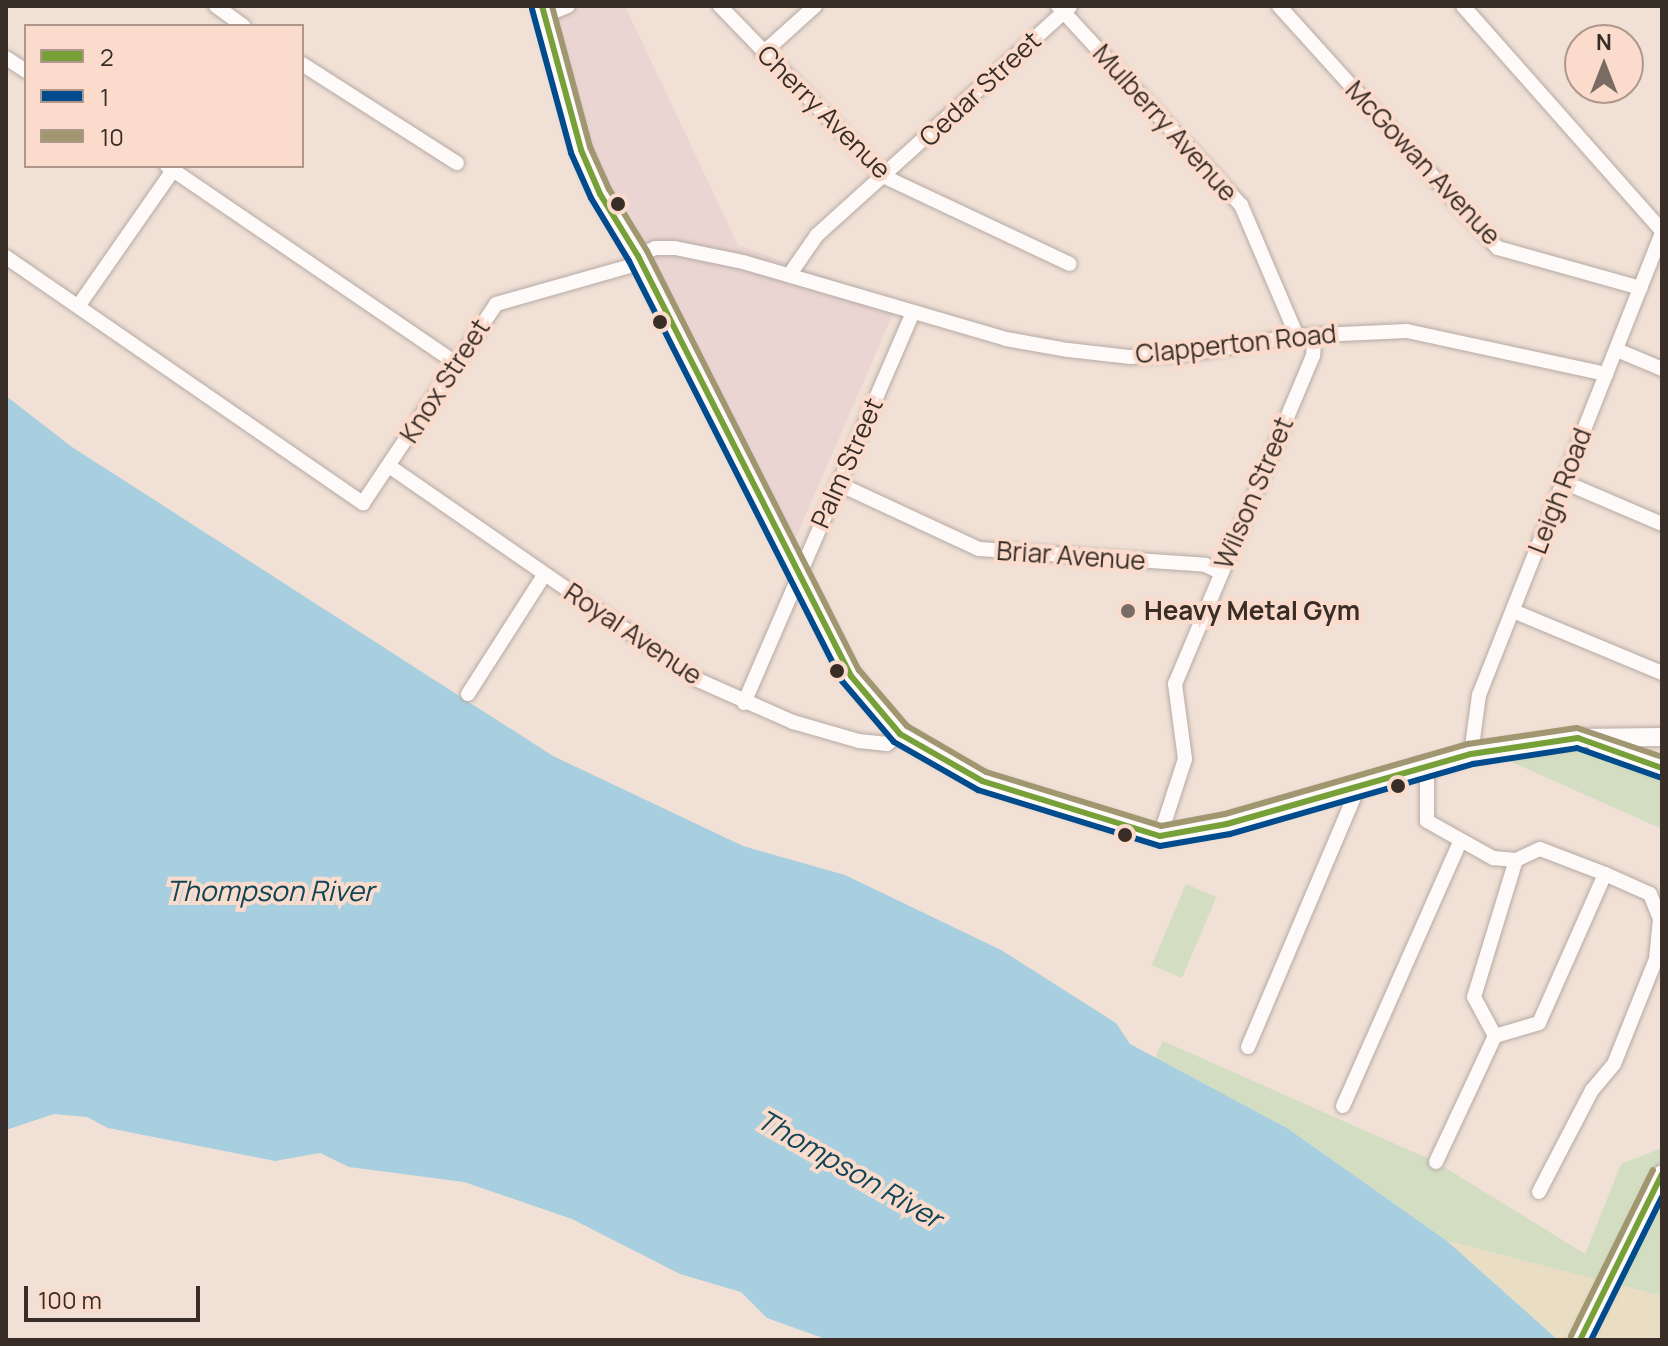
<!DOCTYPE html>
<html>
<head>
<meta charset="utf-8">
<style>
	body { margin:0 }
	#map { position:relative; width:1668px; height:1346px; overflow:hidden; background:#f0e0d6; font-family:Manrope,sans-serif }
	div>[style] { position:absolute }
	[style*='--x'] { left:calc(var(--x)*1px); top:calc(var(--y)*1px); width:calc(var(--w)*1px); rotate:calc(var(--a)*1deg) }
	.commercial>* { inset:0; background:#ead5d2 }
	.green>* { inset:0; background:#d3ddc1; transform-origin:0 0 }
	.sand>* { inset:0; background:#e9ddc4 }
	.water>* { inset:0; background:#a8cfdf }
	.roads { filter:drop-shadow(0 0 2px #b6aaa3) drop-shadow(0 0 2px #b6aaa3) }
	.minor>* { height:14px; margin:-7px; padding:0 7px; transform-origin:7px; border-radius:7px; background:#fdfaf9 }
	.major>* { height:18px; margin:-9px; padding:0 9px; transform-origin:9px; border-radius:9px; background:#fdfaf9 }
	.bus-1>* { height:6px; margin:-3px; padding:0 3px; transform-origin:3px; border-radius:3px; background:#77a038 }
	.bus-2>* { height:6px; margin:-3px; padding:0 3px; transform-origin:3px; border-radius:3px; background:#004b8d }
	.bus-3>* { height:6px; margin:-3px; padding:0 3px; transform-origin:3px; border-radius:3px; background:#a09670 }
	.dots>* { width:22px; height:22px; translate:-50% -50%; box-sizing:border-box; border:4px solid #fbdccc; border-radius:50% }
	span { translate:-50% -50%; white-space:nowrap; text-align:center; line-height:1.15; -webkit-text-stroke:8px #fbdccc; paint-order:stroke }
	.street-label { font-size:26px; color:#382d27 }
	.poi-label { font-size:26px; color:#382d27; font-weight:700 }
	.left { translate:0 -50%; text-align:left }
	.water-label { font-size:28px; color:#0e4557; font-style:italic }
	.frame { position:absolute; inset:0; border:8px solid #382d27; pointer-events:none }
	.legend { position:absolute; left:24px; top:24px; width:280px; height:144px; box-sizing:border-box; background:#fbdccc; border:2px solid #ad968a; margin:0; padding:10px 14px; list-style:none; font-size:24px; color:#382d27 }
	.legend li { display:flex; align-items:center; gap:16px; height:40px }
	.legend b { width:40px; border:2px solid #ad968a }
	.north { position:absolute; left:1564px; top:24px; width:80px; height:80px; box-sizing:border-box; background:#fbdccc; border:2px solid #ad968a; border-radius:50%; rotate:0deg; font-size:22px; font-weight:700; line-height:32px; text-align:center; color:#382d27 }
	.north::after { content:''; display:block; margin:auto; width:28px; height:36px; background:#786c64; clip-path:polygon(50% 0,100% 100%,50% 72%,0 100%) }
	.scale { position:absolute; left:24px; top:1286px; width:176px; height:36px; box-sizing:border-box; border:4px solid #382d27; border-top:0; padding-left:10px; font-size:24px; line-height:28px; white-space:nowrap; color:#382d27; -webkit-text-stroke:6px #fbdccc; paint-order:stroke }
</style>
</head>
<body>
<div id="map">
	<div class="commercial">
		<i style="clip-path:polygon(542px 6px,625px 6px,738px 245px,898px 302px,794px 542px,600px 194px)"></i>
	</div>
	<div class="green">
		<i style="clip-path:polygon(1582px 744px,1662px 774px,1662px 829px,1498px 756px)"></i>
		<i style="left:1186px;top:884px;width:33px;height:88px;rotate:23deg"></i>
		<i style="clip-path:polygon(1163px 1041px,1436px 1162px,1585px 1254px,1621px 1164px,1662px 1148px,1662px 1296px,1447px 1241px,1287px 1128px,1155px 1058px)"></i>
	</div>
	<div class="sand">
		<i style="clip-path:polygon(1447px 1241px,1662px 1296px,1662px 1340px,1558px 1340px)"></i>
	</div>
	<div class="water">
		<i style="clip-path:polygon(6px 396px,72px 447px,553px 756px,743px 846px,845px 875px,1001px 950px,1116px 1023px,1130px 1044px,1287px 1128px,1447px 1241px,1558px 1340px,828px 1340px,767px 1318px,741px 1292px,680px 1274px,572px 1219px,464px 1182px,349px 1167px,320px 1153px,275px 1161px,108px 1128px,87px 1117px,54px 1114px,6px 1130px)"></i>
	</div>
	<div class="roads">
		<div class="minor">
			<i style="--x:216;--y:6;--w:34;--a:36"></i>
			<i style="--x:720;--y:6;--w:238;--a:46"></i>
			<i style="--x:885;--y:177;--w:204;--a:25.2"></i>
			<i style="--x:1058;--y:6;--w:270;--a:47.4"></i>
			<i style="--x:1241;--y:205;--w:142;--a:66.9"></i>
			<i style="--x:1279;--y:6;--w:326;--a:47.9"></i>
			<i style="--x:1498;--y:248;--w:148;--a:15.7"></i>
			<i style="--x:1463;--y:6;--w:300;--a:48.5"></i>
			<i style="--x:544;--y:16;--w:26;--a:-23"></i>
			<i style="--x:763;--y:53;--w:70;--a:-42.1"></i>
			<i style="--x:6;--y:58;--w:24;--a:33"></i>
			<i style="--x:302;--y:64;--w:184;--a:32.6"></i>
			<i style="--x:167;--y:166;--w:350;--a:34.3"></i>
			<i style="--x:638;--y:256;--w:19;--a:-25"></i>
			<i style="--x:655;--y:248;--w:20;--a:0"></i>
			<i style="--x:675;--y:248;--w:69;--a:11.6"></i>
			<i style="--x:743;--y:262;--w:274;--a:16.3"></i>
			<i style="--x:1006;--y:339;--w:63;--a:10.1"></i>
			<i style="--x:1068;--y:350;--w:61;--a:6.5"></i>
			<i style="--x:1129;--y:357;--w:58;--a:-3"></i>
			<i style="--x:1187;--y:354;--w:111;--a:-9.3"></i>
			<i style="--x:1297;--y:336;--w:110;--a:-2.6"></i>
			<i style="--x:1407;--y:331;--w:204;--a:12.2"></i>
			<i style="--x:6;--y:257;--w:434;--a:34.6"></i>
			<i style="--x:363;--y:503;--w:239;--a:-56.2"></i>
			<i style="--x:496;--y:304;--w:151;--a:-15.8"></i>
			<i style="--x:790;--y:274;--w:47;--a:-55.3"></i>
			<i style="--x:817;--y:235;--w:341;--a:-42.1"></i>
			<i style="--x:79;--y:305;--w:169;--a:-55.1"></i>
			<i style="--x:1617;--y:350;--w:49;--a:22.9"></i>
			<i style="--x:389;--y:466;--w:376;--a:34.7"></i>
			<i style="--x:698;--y:680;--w:104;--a:23.9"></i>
			<i style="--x:793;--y:722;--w:69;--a:16.1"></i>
			<i style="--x:859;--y:741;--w:28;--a:6"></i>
			<i style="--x:887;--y:744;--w:16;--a:-38"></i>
			<i style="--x:1564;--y:482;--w:107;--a:23.2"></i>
			<i style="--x:839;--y:484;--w:154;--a:24.9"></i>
			<i style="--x:979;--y:549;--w:227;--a:4"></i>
			<i style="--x:1205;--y:565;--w:17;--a:25"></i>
			<i style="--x:1513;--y:611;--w:161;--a:22.6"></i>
			<i style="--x:468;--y:694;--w:141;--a:-57.4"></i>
			<i style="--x:744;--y:703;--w:426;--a:-66.6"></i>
			<i style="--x:1471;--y:754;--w:60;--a:-82.3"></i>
			<i style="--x:1479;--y:695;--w:498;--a:-68.4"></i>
			<i style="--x:1427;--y:767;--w:54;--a:90"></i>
			<i style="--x:1427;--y:821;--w:76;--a:29.3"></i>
			<i style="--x:1493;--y:858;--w:23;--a:5"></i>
			<i style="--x:1516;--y:860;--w:26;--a:-25"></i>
			<i style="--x:1540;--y:849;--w:70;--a:21"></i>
			<i style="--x:1605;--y:874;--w:49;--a:24"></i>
			<i style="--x:1650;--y:894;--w:27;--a:68"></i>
			<i style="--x:1660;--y:919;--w:40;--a:95.7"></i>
			<i style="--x:1656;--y:959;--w:113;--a:111.8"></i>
			<i style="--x:1614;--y:1064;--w:34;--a:130"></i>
			<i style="--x:1592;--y:1090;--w:115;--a:117.5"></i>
			<i style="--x:1160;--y:836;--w:81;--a:-72"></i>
			<i style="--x:1185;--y:759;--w:76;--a:-97.6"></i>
			<i style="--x:1175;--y:684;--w:356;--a:-67.2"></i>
			<i style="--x:1313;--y:356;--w:21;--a:-85"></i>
			<i style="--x:1495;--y:1036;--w:46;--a:-16.5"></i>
			<i style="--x:1539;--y:1023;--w:163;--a:-66.1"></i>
			<i style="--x:1495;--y:1036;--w:44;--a:-118.3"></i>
			<i style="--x:1474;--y:997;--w:143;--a:-73"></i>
			<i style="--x:1248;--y:1047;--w:284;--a:-67"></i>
			<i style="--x:1343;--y:1106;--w:289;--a:-66.1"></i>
			<i style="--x:1436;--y:1162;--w:139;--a:-64.9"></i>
		</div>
		<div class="major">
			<i style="--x:542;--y:6;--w:149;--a:74.8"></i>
			<i style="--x:581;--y:150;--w:48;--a:66.6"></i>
			<i style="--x:600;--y:194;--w:73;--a:58.5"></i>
			<i style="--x:638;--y:256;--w:471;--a:63.1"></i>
			<i style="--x:851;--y:676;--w:76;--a:49.8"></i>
			<i style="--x:900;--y:734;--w:95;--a:29.8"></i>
			<i style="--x:982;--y:781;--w:186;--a:17.2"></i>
			<i style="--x:1160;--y:836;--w:68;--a:-10.2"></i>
			<i style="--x:1227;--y:824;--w:254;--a:-16"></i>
			<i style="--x:1471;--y:754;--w:108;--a:-8.5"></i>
			<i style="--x:1578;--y:738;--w:84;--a:-0.7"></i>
			<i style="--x:1596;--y:743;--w:71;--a:20.7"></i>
			<i style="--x:1580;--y:1340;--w:185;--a:-63.7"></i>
		</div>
	</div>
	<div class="bus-1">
		<i style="--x:542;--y:6;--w:149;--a:74.8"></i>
		<i style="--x:581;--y:150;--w:48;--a:66.6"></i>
		<i style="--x:600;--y:194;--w:73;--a:58.5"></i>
		<i style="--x:638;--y:256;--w:471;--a:63.1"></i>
		<i style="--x:851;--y:676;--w:76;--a:49.8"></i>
		<i style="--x:900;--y:734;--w:95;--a:29.8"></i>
		<i style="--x:982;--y:781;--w:186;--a:17.2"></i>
		<i style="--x:1160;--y:836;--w:68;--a:-10.2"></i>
		<i style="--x:1227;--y:824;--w:254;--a:-16"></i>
		<i style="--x:1471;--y:754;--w:108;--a:-8.5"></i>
		<i style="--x:1578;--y:738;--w:89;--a:19.7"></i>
		<i style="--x:1580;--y:1340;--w:185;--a:-63.7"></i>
	</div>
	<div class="bus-2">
		<i style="--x:532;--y:9;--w:149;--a:74.8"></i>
		<i style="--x:571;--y:153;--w:49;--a:66"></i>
		<i style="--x:591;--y:198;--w:74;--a:58.9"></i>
		<i style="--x:629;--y:261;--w:471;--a:63.1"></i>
		<i style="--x:842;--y:681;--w:80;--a:49.6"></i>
		<i style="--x:894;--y:742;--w:97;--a:29.7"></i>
		<i style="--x:978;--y:790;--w:190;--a:17.1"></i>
		<i style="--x:1160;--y:846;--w:71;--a:-9.7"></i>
		<i style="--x:1230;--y:834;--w:253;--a:-16.1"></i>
		<i style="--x:1473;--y:764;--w:105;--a:-8.7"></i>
		<i style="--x:1577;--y:748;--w:87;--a:19.5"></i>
		<i style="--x:1591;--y:1340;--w:160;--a:-63.6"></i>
	</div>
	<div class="bus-3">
		<i style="--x:552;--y:6;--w:146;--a:74.9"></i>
		<i style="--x:590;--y:147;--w:46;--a:65.7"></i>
		<i style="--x:609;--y:189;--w:73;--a:58.5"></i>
		<i style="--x:647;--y:251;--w:470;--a:63.2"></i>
		<i style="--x:859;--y:670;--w:74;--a:49.4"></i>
		<i style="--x:907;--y:726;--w:91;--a:30.2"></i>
		<i style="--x:986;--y:772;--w:183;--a:17.1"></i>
		<i style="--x:1161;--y:826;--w:65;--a:-10.6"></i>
		<i style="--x:1225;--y:814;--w:253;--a:-16.1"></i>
		<i style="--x:1468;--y:744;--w:110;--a:-8.4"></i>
		<i style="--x:1577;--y:728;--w:90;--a:18.8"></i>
		<i style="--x:1571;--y:1336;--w:185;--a:-63.7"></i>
	</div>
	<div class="dots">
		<i style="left:618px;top:204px;background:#382d27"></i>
		<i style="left:660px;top:322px;background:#382d27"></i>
		<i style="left:1128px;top:611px;background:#786c64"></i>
		<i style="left:837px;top:671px;background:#382d27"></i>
		<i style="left:1398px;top:786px;background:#382d27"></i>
		<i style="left:1125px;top:835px;background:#382d27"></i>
	</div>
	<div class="street-label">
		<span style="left:980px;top:89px;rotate:-43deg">Cedar Street</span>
		<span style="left:824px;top:112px;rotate:45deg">Cherry Avenue</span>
		<span style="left:1165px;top:123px;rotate:48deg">Mulberry Avenue</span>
		<span style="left:1423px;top:163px;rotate:47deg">McGowan Avenue</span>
		<span style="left:1236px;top:344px;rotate:-6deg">Clapperton Road</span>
		<span style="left:445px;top:381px;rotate:-57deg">Knox Street</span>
		<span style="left:847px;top:463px;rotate:-66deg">Palm Street</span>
		<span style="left:1560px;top:491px;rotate:-69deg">Leigh Road</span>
		<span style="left:1254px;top:493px;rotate:-67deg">Wilson Street</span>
		<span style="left:1071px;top:556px;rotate:4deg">Briar Avenue</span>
		<span style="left:633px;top:634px;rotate:34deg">Royal Avenue</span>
	</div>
	<div class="poi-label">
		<span class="left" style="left:1144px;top:611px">Heavy Metal Gym</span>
	</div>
	<div class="water-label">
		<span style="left:270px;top:890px">Thompson River</span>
		<span style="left:850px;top:1168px;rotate:30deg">Thompson River</span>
	</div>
	<div class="frame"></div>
	<ul class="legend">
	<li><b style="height:10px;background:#77a038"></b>2</li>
	<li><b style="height:10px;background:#004b8d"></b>1</li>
	<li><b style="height:10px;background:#a09670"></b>10</li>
	</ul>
	<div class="north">N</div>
	<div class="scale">100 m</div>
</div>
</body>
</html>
